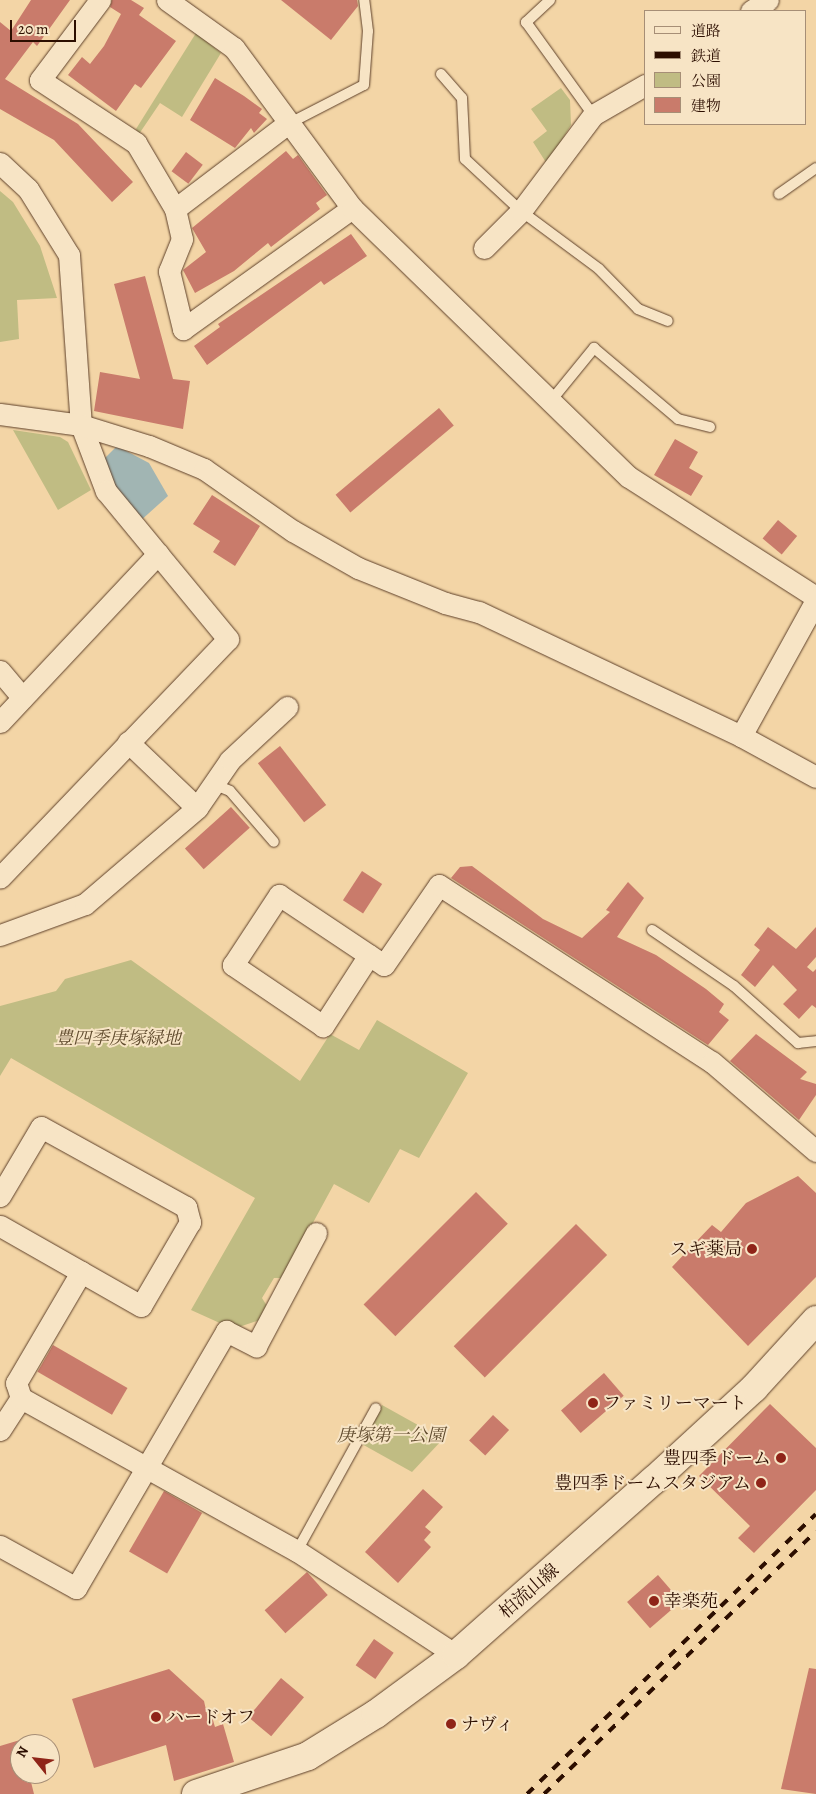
<!DOCTYPE html>
<meta charset="utf-8">
<style>
body{margin:0}
#map{position:relative;width:816px;height:1794px;overflow:hidden;background:#f3d5a6;font-family:Alegreya,"Noto Serif JP",serif}
div>[style]{position:absolute}
[style*='--x']{left:calc(var(--x)*1px);top:calc(var(--y)*1px);width:calc(var(--w)*1px);rotate:calc(var(--a)*1deg)}
.green>*{inset:0;background:#c0bc83}
.water>*{inset:0;background:#a1b5b3}
.building>*{inset:0;background:#c97b6b;transform-origin:0 0}
.roads{filter:drop-shadow(0 0 1px #5e402a) drop-shadow(0 0 1px #5e402a)}
.lane>*{height:10px;margin:-5px;padding:0 5px;transform-origin:5px;border-radius:5px;background:#f7e4c5}
.street>*{height:21px;margin:-10.5px;padding:0 10.5px;transform-origin:10.5px;border-radius:10.5px;background:#f7e4c5}
.secondary>*{height:28px;margin:-14px;padding:0 14px;transform-origin:14px;border-radius:14px;background:#f7e4c5}
.rail>*{height:4px;margin-top:-2px;transform-origin:0;background:repeating-linear-gradient(90deg,#2c0e00 0 9px,transparent 0 18px)}
.dots>*{width:14px;height:14px;translate:-50% -50%;box-sizing:border-box;border:2px solid #f7e4c5;border-radius:50%}
span{translate:-50% -50%;white-space:nowrap;text-align:center;line-height:1.15;-webkit-text-stroke:4px #f7e4c5;paint-order:stroke}
.park-label{font-size:18px;color:#604b2e;font-style:italic}
.poi-label{font-size:18px;color:#2c0e00}
.right{translate:-100% -50%;text-align:right}
.left{translate:0 -50%;text-align:left}
.street-label{font-size:18px;color:#2c0e00}
.legend{position:absolute;left:644px;top:10px;width:162px;height:115px;box-sizing:border-box;background:#f7e4c5;border:1px solid #a68e76;margin:0;padding:6px 9px;list-style:none;font-size:15px;color:#2c0e00}
.legend li{display:flex;align-items:center;gap:10px;height:25px}
.legend b{width:25px;border:1px solid #a68e76}
.north{position:absolute;left:10px;top:1734px;width:50px;height:50px;box-sizing:border-box;background:#f7e4c5;border:1px solid #a68e76;border-radius:50%;rotate:299deg;font-size:14px;font-weight:700;line-height:20px;text-align:center;color:#2c0e00}
.north::after{content:'';display:block;margin:auto;width:18px;height:22px;background:#8f2418;clip-path:polygon(50% 0,100% 100%,50% 72%,0 100%)}
.scale{position:absolute;left:10px;top:20px;width:66px;height:22px;box-sizing:border-box;border:2px solid #2c0e00;border-top:0;padding-left:6px;font-size:15px;line-height:18px;white-space:nowrap;color:#2c0e00;-webkit-text-stroke:4px #f7e4c5;paint-order:stroke}
</style>
<div id="map">
<div class="green">
<i style="clip-path:polygon(196px 33px,221px 53px,182px 117px,160px 103px,139px 134px,136px 129px)"></i>
<i style="clip-path:polygon(561px 88px,570px 100px,571px 125px,547px 164px,533px 142px,547px 131px,531px 109px)"></i>
<i style="clip-path:polygon(0 191px,13px 202px,40px 246px,57px 298px,17px 300px,19px 339px,0 342px)"></i>
<i style="clip-path:polygon(13px 430px,60px 437px,68px 442px,91px 490px,58px 510px)"></i>
<i style="clip-path:polygon(131px 960px,300px 1081px,330px 1034px,359px 1050px,377px 1020px,468px 1073px,419px 1158px,400px 1149px,369px 1203px,334px 1184px,283px 1278px,274px 1278px,262px 1298px,267px 1306px,260px 1320px,233px 1329px,191px 1310px,255px 1198px,11px 1058px,0 1076px,0 1006px,56px 991px,65px 979px)"></i>
<i style="clip-path:polygon(382px 1405px,443px 1439px,412px 1472px,360px 1443px)"></i>
</div>
<div class="water">
<i style="clip-path:polygon(117px 446px,149px 463px,168px 496px,139px 522px,105px 475px,101px 462px)"></i>
</div>
<div class="building">
<i style="clip-path:polygon(31px 0,70px 0,37px 46px,33px 42px,5px 79px,78px 124px,133px 182px,112px 202px,54px 140px,0 109px,0 22px,11px 31px)"></i>
<i style="clip-path:polygon(112px 0,131px 0,144px 8px,139px 15px,176px 41px,141px 88px,135px 84px,116px 111px,68px 75px,82px 57px,90px 64px,104px 46px,121px 14px,110px 7px)"></i>
<i style="clip-path:polygon(281px 0,357px 0,358px 6px,331px 40px)"></i>
<i style="clip-path:polygon(215px 78px,244px 96px,262px 109px,259px 113px,267px 119px,254px 133px,251px 128px,235px 148px,190px 120px)"></i>
<i style="clip-path:polygon(286px 151px,293px 159px,298px 155px,327px 195px,316px 203px,320px 209px,271px 247px,268px 243px,234px 271px,195px 293px,183px 270px,206px 252px,192px 228px)"></i>
<i style="left:186px;top:152px;width:21px;height:24px;rotate:37deg"></i>
<i style="clip-path:polygon(351px 234px,367px 256px,324px 285px,321px 281px,207px 365px,194px 346px,220px 327px,218px 324px)"></i>
<i style="clip-path:polygon(145px 276px,173px 379px,190px 381px,183px 429px,94px 411px,100px 372px,140px 379px,114px 284px)"></i>
<i style="left:439px;top:408px;width:23px;height:135px;rotate:50deg"></i>
<i style="clip-path:polygon(675px 439px,698px 452px,689px 468px,703px 476px,691px 496px,654px 475px)"></i>
<i style="clip-path:polygon(212px 495px,260px 526px,235px 566px,213px 552px,220px 541px,193px 524px)"></i>
<i style="left:778px;top:520px;width:25px;height:24px;rotate:40deg"></i>
<i style="left:280px;top:746px;width:75px;height:28px;rotate:52deg"></i>
<i style="left:231px;top:807px;width:28px;height:62px;rotate:48deg"></i>
<i style="clip-path:polygon(472px 866px,543px 919px,582px 938px,610px 912px,606px 910px,628px 882px,644px 898px,617px 937px,656px 955px,706px 989px,724px 1004px,719px 1012px,729px 1020px,708px 1045px,451px 878px,460px 867px)"></i>
<i style="left:362px;top:871px;width:24px;height:35px;rotate:33deg"></i>
<i style="clip-path:polygon(768px 927px,796px 949px,816px 927px,816px 957px,807px 967px,813px 972px,816px 969px,816px 1008px,812px 1005px,799px 1019px,783px 1004px,797px 990px,773px 965px,755px 987px,741px 975px,760px 950px,754px 945px)"></i>
<i style="clip-path:polygon(756px 1034px,807px 1072px,800px 1079px,816px 1084px,816px 1095px,799px 1120px,730px 1061px)"></i>
<i style="clip-path:polygon(798px 1176px,816px 1193px,816px 1277px,748px 1346px,672px 1267px,712px 1225px,721px 1232px,746px 1203px)"></i>
<i style="left:476px;top:1192px;width:45px;height:159px;rotate:45deg"></i>
<i style="left:576px;top:1224px;width:44px;height:173px;rotate:45deg"></i>
<i style="left:53px;top:1345px;width:86px;height:31px;rotate:30deg"></i>
<i style="left:604px;top:1373px;width:30px;height:57px;rotate:49deg"></i>
<i style="clip-path:polygon(770px 1404px,816px 1448px,816px 1490px,754px 1553px,738px 1538px,750px 1526px,699px 1476px)"></i>
<i style="left:493px;top:1415px;width:22px;height:35px;rotate:43deg"></i>
<i style="clip-path:polygon(423px 1489px,443px 1507px,425px 1527px,431px 1532px,424px 1540px,431px 1547px,398px 1583px,365px 1552px)"></i>
<i style="left:164px;top:1491px;width:44px;height:70px;rotate:30deg"></i>
<i style="left:307px;top:1572px;width:31px;height:57px;rotate:48deg"></i>
<i style="left:658px;top:1575px;width:35px;height:41px;rotate:49deg"></i>
<i style="left:374px;top:1639px;width:24px;height:32px;rotate:35deg"></i>
<i style="clip-path:polygon(809px 1668px,816px 1669px,816px 1794px,781px 1789px)"></i>
<i style="clip-path:polygon(169px 1669px,204px 1701px,208px 1719px,212px 1717px,215px 1727px,223px 1724px,234px 1762px,174px 1781px,166px 1745px,94px 1768px,72px 1699px)"></i>
<i style="left:281px;top:1678px;width:30px;height:51px;rotate:40deg"></i>
<i style="clip-path:polygon(20px 1740px,20px 1774px,29px 1774px,34px 1794px,0 1794px,0 1746px)"></i>
</div>
<div class="roads">
<div class="lane">
<i style="--x:550;--y:0;--w:33;--a:137"></i>
<i style="--x:526;--y:22;--w:115;--a:54.2"></i>
<i style="--x:441;--y:74;--w:32;--a:49"></i>
<i style="--x:462;--y:98;--w:61;--a:87.2"></i>
<i style="--x:465;--y:159;--w:76;--a:42.9"></i>
<i style="--x:521;--y:211;--w:97;--a:36.6"></i>
<i style="--x:599;--y:269;--w:56;--a:45.7"></i>
<i style="--x:638;--y:309;--w:32;--a:22"></i>
<i style="--x:288;--y:124;--w:85;--a:-27.2"></i>
<i style="--x:364;--y:85;--w:54;--a:-85.8"></i>
<i style="--x:368;--y:31;--w:31;--a:-97"></i>
<i style="--x:779;--y:194;--w:45;--a:-35.1"></i>
<i style="--x:550;--y:402;--w:70;--a:-50.8"></i>
<i style="--x:594;--y:348;--w:110;--a:40.2"></i>
<i style="--x:678;--y:419;--w:33;--a:14"></i>
<i style="--x:213;--y:784;--w:18;--a:22"></i>
<i style="--x:230;--y:791;--w:67;--a:49.2"></i>
<i style="--x:652;--y:930;--w:99;--a:34.3"></i>
<i style="--x:734;--y:986;--w:86;--a:41.7"></i>
<i style="--x:798;--y:1043;--w:18;--a:-6"></i>
<i style="--x:297;--y:1551;--w:163;--a:-61.1"></i>
</div>
<div class="street">
<i style="--x:100;--y:0;--w:100;--a:126.9"></i>
<i style="--x:40;--y:80;--w:115;--a:33.3"></i>
<i style="--x:136;--y:143;--w:77;--a:59.4"></i>
<i style="--x:175;--y:209;--w:31;--a:77"></i>
<i style="--x:182;--y:239;--w:35;--a:112"></i>
<i style="--x:169;--y:271;--w:60;--a:76.4"></i>
<i style="--x:183;--y:329;--w:208;--a:-35.6"></i>
<i style="--x:167;--y:0;--w:82;--a:35.6"></i>
<i style="--x:234;--y:48;--w:199;--a:53.6"></i>
<i style="--x:352;--y:208;--w:386;--a:44.2"></i>
<i style="--x:629;--y:477;--w:222;--a:32.7"></i>
<i style="--x:751;--y:11;--w:20;--a:-33"></i>
<i style="--x:0;--y:163;--w:38;--a:43"></i>
<i style="--x:28;--y:189;--w:78;--a:58.2"></i>
<i style="--x:69;--y:255;--w:170;--a:86"></i>
<i style="--x:81;--y:425;--w:71;--a:69.3"></i>
<i style="--x:106;--y:491;--w:192;--a:50.5"></i>
<i style="--x:228;--y:639;--w:330;--a:133.7"></i>
<i style="--x:175;--y:209;--w:141;--a:-37.2"></i>
<i style="--x:484;--y:248;--w:52;--a:-45"></i>
<i style="--x:521;--y:211;--w:120;--a:-53.1"></i>
<i style="--x:593;--y:115;--w:60;--a:-30"></i>
<i style="--x:0;--y:414;--w:82;--a:7.7"></i>
<i style="--x:81;--y:425;--w:71;--a:17.2"></i>
<i style="--x:149;--y:446;--w:60;--a:22.7"></i>
<i style="--x:204;--y:469;--w:108;--a:34.9"></i>
<i style="--x:293;--y:531;--w:75;--a:29.6"></i>
<i style="--x:358;--y:568;--w:94;--a:21.9"></i>
<i style="--x:445;--y:603;--w:35;--a:15"></i>
<i style="--x:479;--y:612;--w:290;--a:25.3"></i>
<i style="--x:741;--y:736;--w:85;--a:28.7"></i>
<i style="--x:0;--y:671;--w:35;--a:50"></i>
<i style="--x:0;--y:722;--w:231;--a:-46.8"></i>
<i style="--x:741;--y:736;--w:155;--a:-61.1"></i>
<i style="--x:128;--y:742;--w:95;--a:43.7"></i>
<i style="--x:0;--y:935;--w:90;--a:-20"></i>
<i style="--x:85;--y:904;--w:148;--a:-40.6"></i>
<i style="--x:197;--y:808;--w:58;--a:-55.5"></i>
<i style="--x:230;--y:760;--w:78;--a:-42.9"></i>
<i style="--x:369;--y:955;--w:85;--a:122.9"></i>
<i style="--x:323;--y:1026;--w:109;--a:-145.9"></i>
<i style="--x:233;--y:965;--w:84;--a:-56.7"></i>
<i style="--x:279;--y:895;--w:126;--a:33.7"></i>
<i style="--x:384;--y:965;--w:97;--a:-55.5"></i>
<i style="--x:439;--y:885;--w:325;--a:33"></i>
<i style="--x:712;--y:1062;--w:137;--a:40.6"></i>
<i style="--x:0;--y:1196;--w:80;--a:-59.3"></i>
<i style="--x:41;--y:1127;--w:166;--a:28.9"></i>
<i style="--x:186;--y:1207;--w:16;--a:75"></i>
<i style="--x:190;--y:1222;--w:97;--a:120.3"></i>
<i style="--x:141;--y:1306;--w:162;--a:-150.4"></i>
<i style="--x:21;--y:1398;--w:16;--a:-108"></i>
<i style="--x:16;--y:1383;--w:129;--a:-59.6"></i>
<i style="--x:0;--y:1430;--w:38;--a:-57"></i>
<i style="--x:21;--y:1398;--w:316;--a:29"></i>
<i style="--x:297;--y:1551;--w:190;--a:33.2"></i>
<i style="--x:0;--y:1546;--w:87;--a:28.9"></i>
<i style="--x:76;--y:1588;--w:298;--a:-59.7"></i>
<i style="--x:226;--y:1331;--w:34;--a:27"></i>
<i style="--x:256;--y:1346;--w:128;--a:-62"></i>
</div>
<div class="secondary">
<i style="--x:196;--y:1794;--w:118;--a:-18.7"></i>
<i style="--x:308;--y:1756;--w:80;--a:-31.7"></i>
<i style="--x:376;--y:1714;--w:99;--a:-36.4"></i>
<i style="--x:456;--y:1655;--w:264;--a:-41.5"></i>
<i style="--x:654;--y:1480;--w:136;--a:-42.6"></i>
<i style="--x:754;--y:1388;--w:92;--a:-47.6"></i>
</div>
</div>
<div class="rail">
<i style="--x:527;--y:1794;--w:402;--a:-44.1"></i>
<i style="--x:544;--y:1794;--w:378;--a:-44"></i>
</div>
<div class="dots">
<i style="left:752px;top:1249px;background:#8f2418"></i>
<i style="left:593px;top:1403px;background:#8f2418"></i>
<i style="left:781px;top:1458px;background:#8f2418"></i>
<i style="left:761px;top:1483px;background:#8f2418"></i>
<i style="left:654px;top:1601px;background:#8f2418"></i>
<i style="left:156px;top:1717px;background:#8f2418"></i>
<i style="left:451px;top:1724px;background:#8f2418"></i>
</div>
<div class="park-label">
<span style="left:118px;top:1038px">豊四季庚塚緑地</span>
<span style="left:391px;top:1435px">庚塚第一公園</span>
</div>
<div class="poi-label">
<span class="right" style="left:742px;top:1249px">スギ薬局</span>
<span class="left" style="left:603px;top:1403px">ファミリーマート</span>
<span class="right" style="left:771px;top:1458px">豊四季ドーム</span>
<span class="right" style="left:751px;top:1483px">豊四季ドームスタジアム</span>
<span class="left" style="left:664px;top:1601px">幸楽苑</span>
<span class="left" style="left:166px;top:1717px">ハードオフ</span>
<span class="left" style="left:461px;top:1724px">ナヴィ</span>
</div>
<div class="street-label">
<span style="left:529px;top:1591px;rotate:-41deg">柏流山線</span>
</div>
<ul class="legend">
<li><b style="height:6px;background:#f7e4c5"></b>道路</li>
<li><b style="height:6px;background:#2c0e00"></b>鉄道</li>
<li><b style="height:14px;background:#c0bc83"></b>公園</li>
<li><b style="height:14px;background:#c97b6b"></b>建物</li>
</ul>
<div class="north">N</div>
<div class="scale">20 m</div>
</div>
